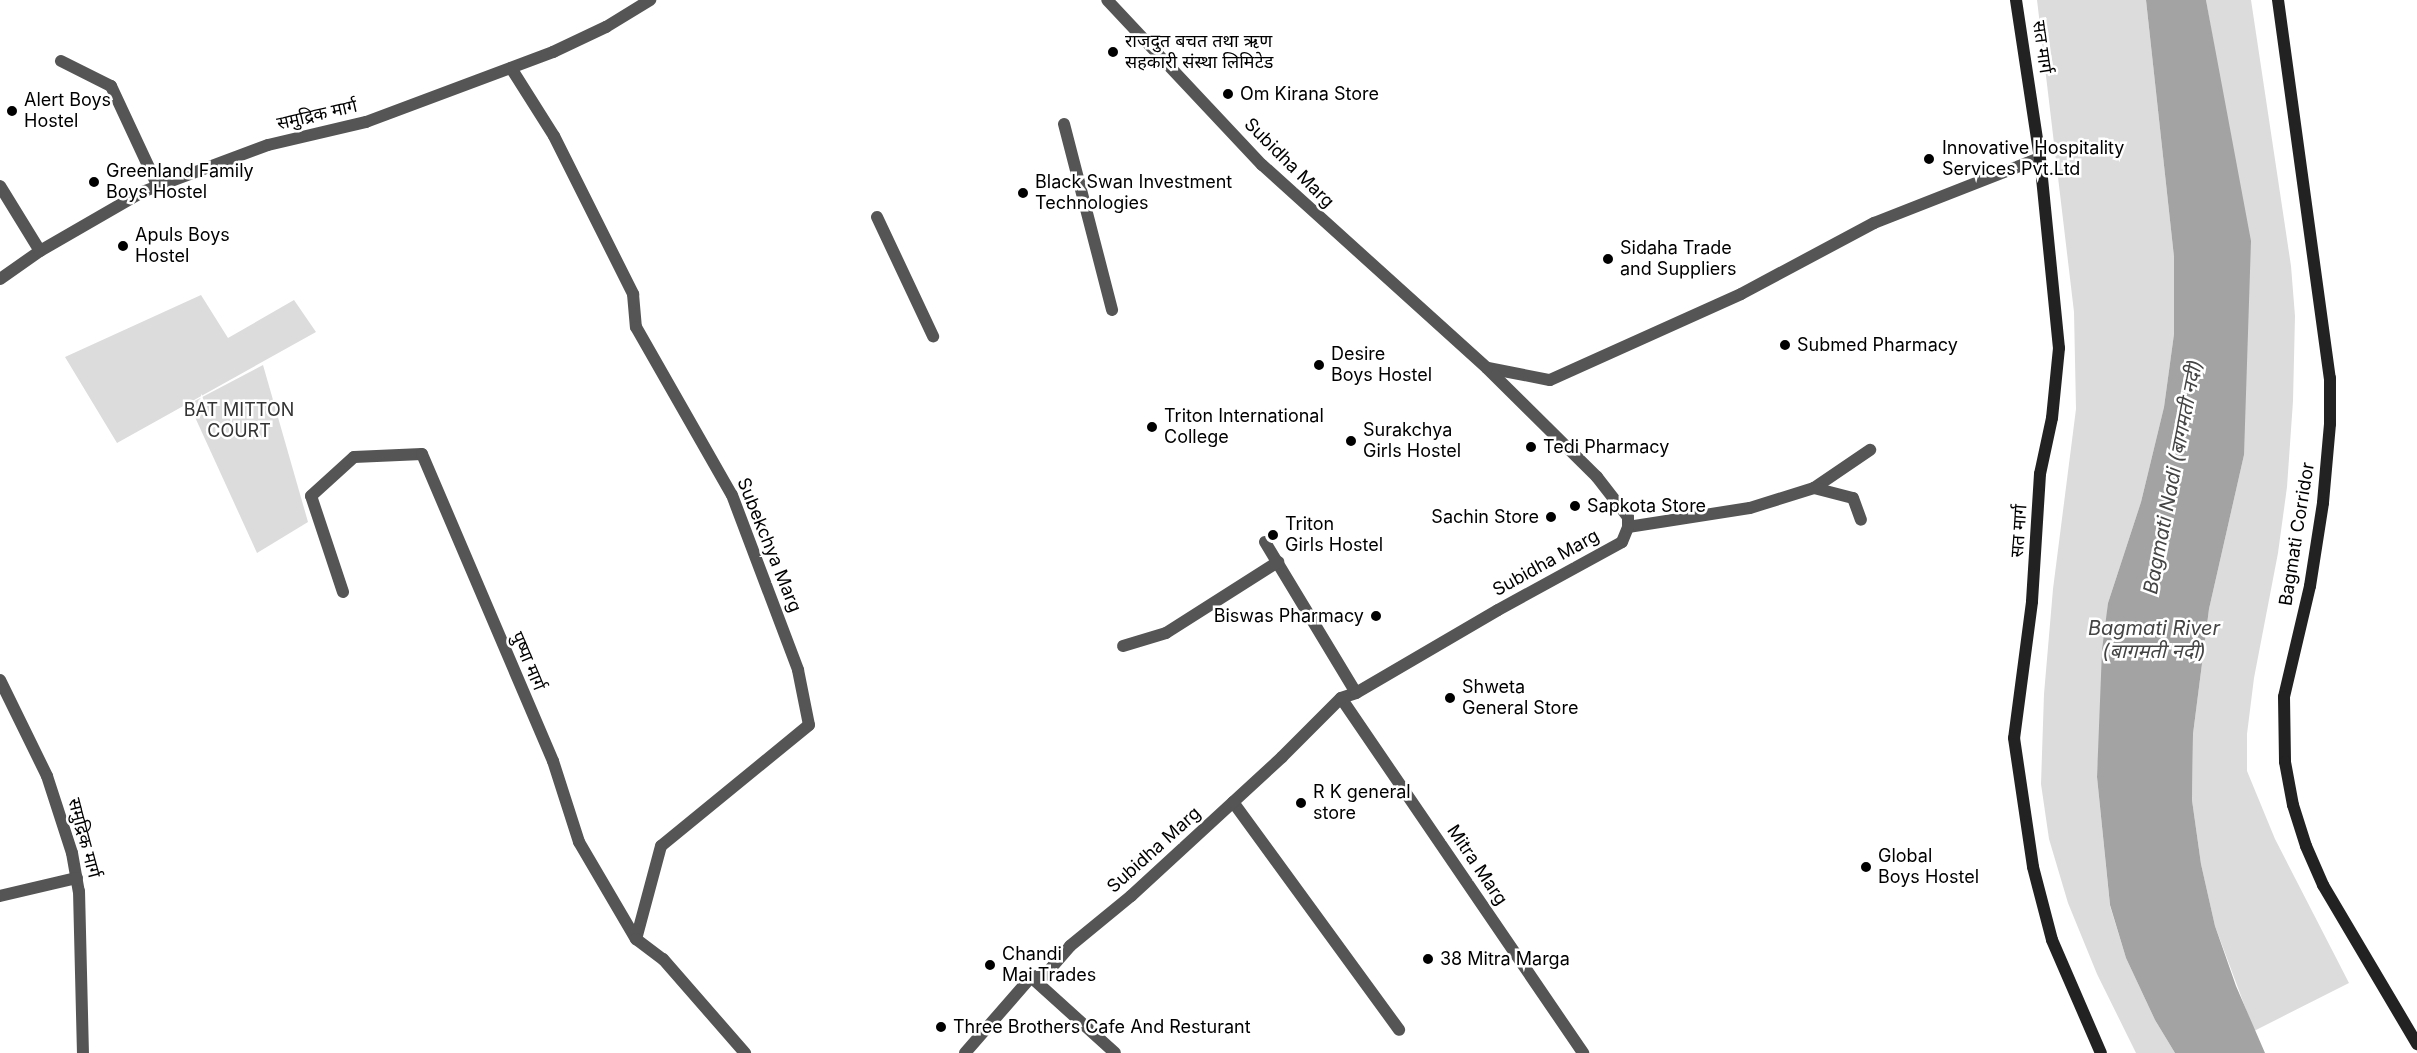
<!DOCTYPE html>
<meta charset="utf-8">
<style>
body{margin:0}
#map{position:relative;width:2417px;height:1053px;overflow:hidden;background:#fff;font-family:Inter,"Noto Sans Devanagari",sans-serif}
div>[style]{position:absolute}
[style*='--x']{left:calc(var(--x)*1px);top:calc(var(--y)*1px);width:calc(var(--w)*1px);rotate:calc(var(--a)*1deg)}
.green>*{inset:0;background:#dcdcdc}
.water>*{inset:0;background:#a3a3a3}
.service>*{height:12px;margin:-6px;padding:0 6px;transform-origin:6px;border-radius:6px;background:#555}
.minor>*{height:12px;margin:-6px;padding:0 6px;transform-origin:6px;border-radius:6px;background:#555}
.secondary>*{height:12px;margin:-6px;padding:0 6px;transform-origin:6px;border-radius:6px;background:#222}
.dots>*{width:16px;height:16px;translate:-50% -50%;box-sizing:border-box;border:3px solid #fff;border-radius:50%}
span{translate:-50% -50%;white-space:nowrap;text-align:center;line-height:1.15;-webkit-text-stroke:5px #fff;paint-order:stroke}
.poi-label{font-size:18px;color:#000}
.left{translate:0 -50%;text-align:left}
.right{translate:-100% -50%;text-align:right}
.street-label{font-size:18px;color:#000}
.park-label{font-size:18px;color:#333}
.water-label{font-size:20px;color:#444;font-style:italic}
</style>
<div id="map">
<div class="green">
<i style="clip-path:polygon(2037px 0,2146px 0,2174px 257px,2174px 334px,2164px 407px,2141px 502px,2108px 603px,2097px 777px,2110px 906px,2126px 958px,2155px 1020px,2175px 1053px,2136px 1053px,2097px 974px,2068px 903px,2049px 839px,2041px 784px,2044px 694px,2053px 589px,2076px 409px,2074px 312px)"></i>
<i style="clip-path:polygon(2206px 0,2251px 0,2291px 266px,2295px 316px,2293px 401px,2287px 487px,2278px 553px,2254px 678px,2247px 734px,2247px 771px,2275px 839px,2349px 983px,2254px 1031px,2215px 926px,2201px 864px,2192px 800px,2193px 734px,2209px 609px,2244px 455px,2214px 46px)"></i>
<i style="clip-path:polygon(201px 295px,228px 338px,294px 300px,316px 332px,117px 443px,65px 357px)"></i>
<i style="clip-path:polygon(263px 365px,308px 522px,257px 553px,189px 404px)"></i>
</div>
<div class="water">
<i style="clip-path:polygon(2146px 0,2206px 0,2251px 241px,2244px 455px,2209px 609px,2193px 734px,2192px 800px,2201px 864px,2215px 926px,2236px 986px,2265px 1053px,2175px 1053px,2155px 1020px,2126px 958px,2110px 905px,2097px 777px,2102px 650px,2108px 603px,2141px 502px,2164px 407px,2174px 334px,2174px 257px)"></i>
</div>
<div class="service">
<i style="--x:1265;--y:542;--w:176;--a:58.9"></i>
<i style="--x:1123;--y:646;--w:45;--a:-16.8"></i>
<i style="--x:1166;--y:633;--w:133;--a:-32.4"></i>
</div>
<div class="minor">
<i style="--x:61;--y:61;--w:56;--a:26.6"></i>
<i style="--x:111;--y:86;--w:111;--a:65"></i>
<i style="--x:511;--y:68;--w:80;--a:57.7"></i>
<i style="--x:554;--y:136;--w:177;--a:63.4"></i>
<i style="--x:633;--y:294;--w:33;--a:85"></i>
<i style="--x:636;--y:327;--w:193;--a:60.3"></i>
<i style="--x:732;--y:495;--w:187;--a:69.3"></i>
<i style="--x:798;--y:670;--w:56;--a:78.7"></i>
<i style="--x:809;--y:725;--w:191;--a:140.7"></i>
<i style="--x:661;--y:846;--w:96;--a:105"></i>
<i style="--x:1064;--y:124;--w:192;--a:75.5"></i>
<i style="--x:0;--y:186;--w:76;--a:58.4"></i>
<i style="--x:877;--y:217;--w:132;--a:64.8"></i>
<i style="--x:0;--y:279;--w:49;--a:-35"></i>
<i style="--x:40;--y:251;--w:118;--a:-30"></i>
<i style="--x:142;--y:192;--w:134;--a:-20.5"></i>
<i style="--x:268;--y:145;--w:101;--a:-13.2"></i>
<i style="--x:366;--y:122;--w:200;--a:-20.5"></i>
<i style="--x:553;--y:52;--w:59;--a:-25.3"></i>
<i style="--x:606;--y:27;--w:52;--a:-31.5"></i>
<i style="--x:1488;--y:368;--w:63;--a:11"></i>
<i style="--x:1550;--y:380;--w:209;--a:-24.2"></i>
<i style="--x:1741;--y:294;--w:151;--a:-28.1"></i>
<i style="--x:1874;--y:223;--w:178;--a:-21.4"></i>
<i style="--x:1814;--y:488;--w:68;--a:-34.2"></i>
<i style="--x:1628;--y:527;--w:123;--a:-8.9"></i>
<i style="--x:1750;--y:508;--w:67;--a:-17.4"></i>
<i style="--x:1814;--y:488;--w:40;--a:14.4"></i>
<i style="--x:1853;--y:498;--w:23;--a:70"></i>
<i style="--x:343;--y:592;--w:101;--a:-108.4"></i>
<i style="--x:311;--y:496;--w:58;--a:-42.2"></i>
<i style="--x:354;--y:457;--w:68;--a:-2.5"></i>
<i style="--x:422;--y:454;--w:334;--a:66.9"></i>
<i style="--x:553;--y:761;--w:85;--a:72.2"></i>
<i style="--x:579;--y:842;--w:113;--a:59.6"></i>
<i style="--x:636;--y:939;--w:34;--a:37"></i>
<i style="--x:663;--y:959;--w:125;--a:48.9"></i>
<i style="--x:0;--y:680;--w:107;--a:63.9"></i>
<i style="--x:47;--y:776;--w:81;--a:72"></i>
<i style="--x:72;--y:853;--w:39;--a:80"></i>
<i style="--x:79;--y:891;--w:162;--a:88.6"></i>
<i style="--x:1341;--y:698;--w:430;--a:55.7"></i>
<i style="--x:1233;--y:802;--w:282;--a:53.9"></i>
<i style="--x:0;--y:896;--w:79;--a:-13.2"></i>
<i style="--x:1031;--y:977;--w:113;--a:42.1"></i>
<i style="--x:965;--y:1053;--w:101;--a:-49"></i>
<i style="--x:1031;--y:977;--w:14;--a:-8"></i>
<i style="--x:1045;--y:975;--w:38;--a:-49"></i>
<i style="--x:1070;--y:946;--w:79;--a:-39.3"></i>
<i style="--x:1131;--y:896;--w:205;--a:-42.6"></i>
<i style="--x:1282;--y:757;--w:83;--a:-45"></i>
<i style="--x:1341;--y:698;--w:16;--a:-18"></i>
<i style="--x:1356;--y:693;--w:164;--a:-30.3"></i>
<i style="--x:1498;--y:610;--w:141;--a:-28.7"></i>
<i style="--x:1622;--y:542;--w:16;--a:-68"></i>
<i style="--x:1628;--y:527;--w:10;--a:-90"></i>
<i style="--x:1628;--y:517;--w:51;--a:-127.8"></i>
<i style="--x:1597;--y:477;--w:155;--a:-135.3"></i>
<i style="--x:1487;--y:368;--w:303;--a:-137.9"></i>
<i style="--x:1262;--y:165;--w:226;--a:-133.2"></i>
</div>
<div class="secondary">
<i style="--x:2016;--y:0;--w:160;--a:81.4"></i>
<i style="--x:2040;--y:158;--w:191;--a:84.3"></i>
<i style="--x:2059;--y:348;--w:70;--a:95.7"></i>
<i style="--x:2052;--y:418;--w:57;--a:102.1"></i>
<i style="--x:2040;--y:474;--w:128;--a:93.6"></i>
<i style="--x:2032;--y:602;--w:137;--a:97.5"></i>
<i style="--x:2014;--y:738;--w:130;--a:81.6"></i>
<i style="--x:2033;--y:867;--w:75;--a:75.4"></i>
<i style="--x:2052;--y:940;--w:123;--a:66.6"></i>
<i style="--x:2278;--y:0;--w:382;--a:82.2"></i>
<i style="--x:2330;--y:378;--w:46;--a:90"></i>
<i style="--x:2330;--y:424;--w:79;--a:95.1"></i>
<i style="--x:2323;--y:503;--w:84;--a:98.9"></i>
<i style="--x:2310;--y:586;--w:114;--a:103.2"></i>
<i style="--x:2284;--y:697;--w:65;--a:89.1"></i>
<i style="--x:2285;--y:762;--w:44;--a:79.5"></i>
<i style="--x:2293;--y:805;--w:43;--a:72.4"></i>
<i style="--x:2306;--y:846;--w:43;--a:66.4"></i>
<i style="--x:2323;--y:885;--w:185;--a:59.4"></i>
</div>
<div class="dots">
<i style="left:1113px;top:52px;background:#000"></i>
<i style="left:1228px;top:94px;background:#000"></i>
<i style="left:12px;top:111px;background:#000"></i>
<i style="left:1929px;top:159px;background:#000"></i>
<i style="left:94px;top:182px;background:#000"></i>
<i style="left:1023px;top:193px;background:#000"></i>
<i style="left:123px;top:246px;background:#000"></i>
<i style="left:1608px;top:259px;background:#000"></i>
<i style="left:1785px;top:345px;background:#000"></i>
<i style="left:1319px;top:365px;background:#000"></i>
<i style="left:1152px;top:427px;background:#000"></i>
<i style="left:1351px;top:441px;background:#000"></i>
<i style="left:1531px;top:447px;background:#000"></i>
<i style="left:1575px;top:506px;background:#000"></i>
<i style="left:1551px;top:517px;background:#000"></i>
<i style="left:1273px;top:535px;background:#000"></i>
<i style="left:1376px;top:616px;background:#000"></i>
<i style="left:1450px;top:698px;background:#000"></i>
<i style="left:1301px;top:803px;background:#000"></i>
<i style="left:1866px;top:867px;background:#000"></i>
<i style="left:1428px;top:959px;background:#000"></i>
<i style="left:990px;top:965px;background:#000"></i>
<i style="left:941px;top:1027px;background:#000"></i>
</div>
<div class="poi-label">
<span class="left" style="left:1125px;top:52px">राजदुत बचत तथा ऋण<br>सहकारी संस्था लिमिटेड</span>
<span class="left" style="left:1240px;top:94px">Om Kirana Store</span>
<span class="left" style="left:24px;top:111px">Alert Boys<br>Hostel</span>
<span class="left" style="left:1942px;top:159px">Innovative Hospitality<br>Services Pvt.Ltd</span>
<span class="left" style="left:106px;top:182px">Greenland Family<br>Boys Hostel</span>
<span class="left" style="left:1035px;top:193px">Black Swan Investment<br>Technologies</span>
<span class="left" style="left:135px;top:246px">Apuls Boys<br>Hostel</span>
<span class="left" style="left:1620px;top:259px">Sidaha Trade<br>and Suppliers</span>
<span class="left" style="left:1797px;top:345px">Submed Pharmacy</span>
<span class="left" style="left:1331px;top:365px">Desire<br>Boys Hostel</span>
<span class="left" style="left:1164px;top:427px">Triton International<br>College</span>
<span class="left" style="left:1363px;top:441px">Surakchya<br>Girls Hostel</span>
<span class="left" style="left:1543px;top:447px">Tedi Pharmacy</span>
<span class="left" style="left:1587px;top:506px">Sapkota Store</span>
<span class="right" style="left:1539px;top:517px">Sachin Store</span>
<span class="left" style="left:1285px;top:535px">Triton<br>Girls Hostel</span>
<span class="right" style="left:1364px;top:616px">Biswas Pharmacy</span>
<span class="left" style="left:1462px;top:698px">Shweta<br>General Store</span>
<span class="left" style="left:1313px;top:803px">R K general<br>store</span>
<span class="left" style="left:1878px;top:867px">Global<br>Boys Hostel</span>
<span class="left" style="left:1002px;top:965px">Chandi<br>Mai Trades</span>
<span class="left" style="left:1440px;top:959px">38 Mitra Marga</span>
<span class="left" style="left:953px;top:1027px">Three Brothers Cafe And Resturant</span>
</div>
<div class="street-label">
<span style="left:2042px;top:47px;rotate:82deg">सत मार्ग</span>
<span style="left:317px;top:115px;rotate:-13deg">समुद्रिक मार्ग</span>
<span style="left:1289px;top:163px;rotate:45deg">Subidha Marg</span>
<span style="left:2019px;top:531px;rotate:-86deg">सत मार्ग</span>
<span style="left:2297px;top:534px;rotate:-81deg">Bagmati Corridor</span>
<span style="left:769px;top:545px;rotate:68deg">Subekchya Marg</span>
<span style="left:1546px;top:563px;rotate:-29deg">Subidha Marg</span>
<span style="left:528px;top:661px;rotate:67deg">पुष्पा मार्ग</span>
<span style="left:84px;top:838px;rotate:75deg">समुद्रिक मार्ग</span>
<span style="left:1154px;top:850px;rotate:-42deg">Subidha Marg</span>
<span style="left:1477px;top:865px;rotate:56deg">Mitra Marg</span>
</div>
<div class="park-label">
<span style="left:239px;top:421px">BAT MITTON<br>COURT</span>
</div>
<div class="water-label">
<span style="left:2173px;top:477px;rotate:-79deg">Bagmati Nadi (बागमती नदी)</span>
<span style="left:2154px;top:640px">Bagmati River<br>(बागमती नदी)</span>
</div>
</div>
